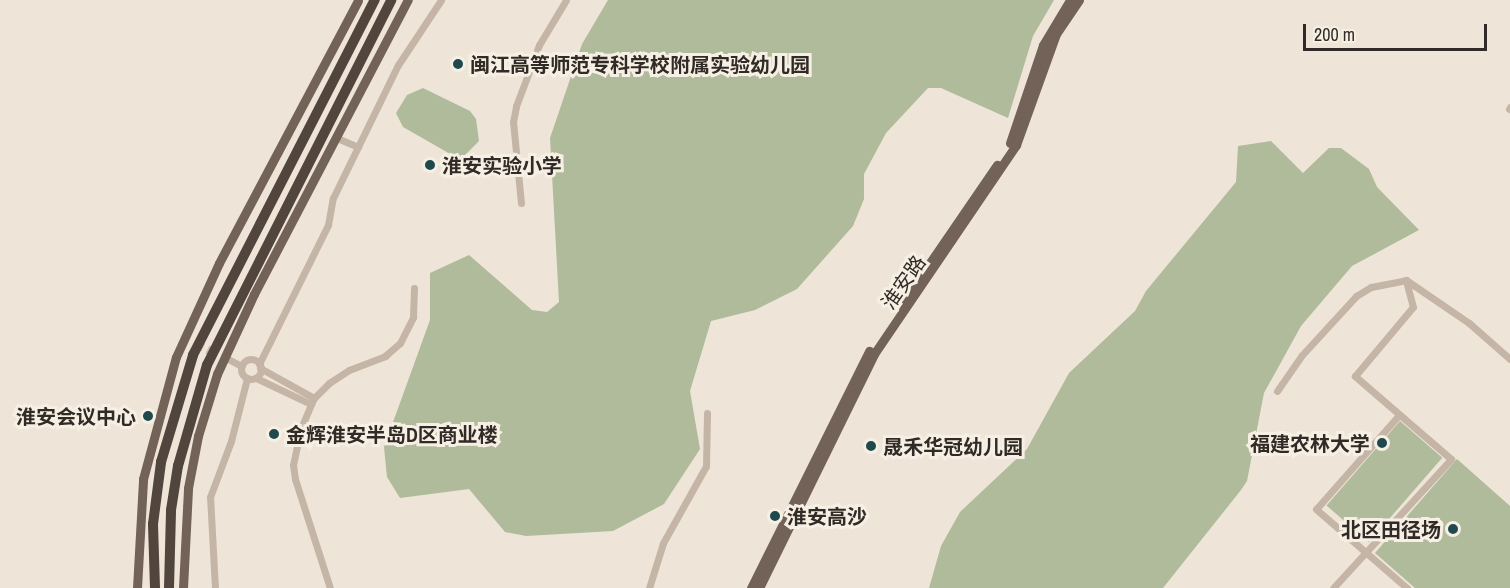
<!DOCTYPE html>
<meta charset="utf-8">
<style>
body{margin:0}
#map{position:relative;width:1510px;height:588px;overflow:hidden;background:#eee5d8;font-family:"Archivo Narrow","Noto Sans SC",sans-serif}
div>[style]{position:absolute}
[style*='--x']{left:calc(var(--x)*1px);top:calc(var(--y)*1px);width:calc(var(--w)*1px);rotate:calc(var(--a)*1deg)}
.green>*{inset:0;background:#afbb9a;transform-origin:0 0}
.major-tunnel>*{height:9px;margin-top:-4.5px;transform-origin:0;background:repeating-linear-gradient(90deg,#c8c0b4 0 9px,transparent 0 13.5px)}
.minor>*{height:7px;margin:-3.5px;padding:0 3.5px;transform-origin:3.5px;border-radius:3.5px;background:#c5b5a6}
.minor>.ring{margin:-3.5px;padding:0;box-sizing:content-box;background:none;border:7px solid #c5b5a6;border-radius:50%}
.major>*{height:9px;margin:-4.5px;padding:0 4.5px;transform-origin:4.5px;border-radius:4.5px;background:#726258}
.highway>*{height:10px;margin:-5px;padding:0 5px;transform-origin:5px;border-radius:5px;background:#52453e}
.dots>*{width:16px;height:16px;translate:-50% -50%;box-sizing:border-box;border:3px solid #f6efe4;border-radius:50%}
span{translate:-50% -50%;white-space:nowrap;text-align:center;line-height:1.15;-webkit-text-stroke:6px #f6efe4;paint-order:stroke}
.poi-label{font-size:20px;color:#312a26;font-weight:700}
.left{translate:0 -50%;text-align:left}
.right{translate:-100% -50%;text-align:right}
.street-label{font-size:20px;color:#312a26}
.scale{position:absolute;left:1303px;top:24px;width:184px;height:27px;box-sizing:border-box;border:3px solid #312a26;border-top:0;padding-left:8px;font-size:18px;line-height:21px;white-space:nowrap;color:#312a26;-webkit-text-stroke:4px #f6efe4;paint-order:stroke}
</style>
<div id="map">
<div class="green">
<i style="clip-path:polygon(608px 0,1054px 0,1033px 36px,1008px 118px,941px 88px,928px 88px,886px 133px,871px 161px,864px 174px,864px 199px,853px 226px,797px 289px,755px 310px,711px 321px,690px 391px,700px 449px,664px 504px,613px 531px,526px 536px,505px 532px,469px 489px,400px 498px,387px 477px,384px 447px,430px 320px,430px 273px,469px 255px,532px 310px,547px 312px,559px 302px,550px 138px,582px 44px)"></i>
<i style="clip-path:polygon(423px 88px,470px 111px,476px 119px,479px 141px,465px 155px,477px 162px,473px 167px,403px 127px,396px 113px,407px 95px)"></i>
<i style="clip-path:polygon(1271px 141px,1303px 173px,1329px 148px,1341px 148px,1369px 169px,1377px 187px,1419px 230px,1352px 266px,1301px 326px,1264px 393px,1247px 481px,1241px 490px,1163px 588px,929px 588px,941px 546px,960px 512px,1027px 449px,1069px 373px,1135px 311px,1146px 291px,1236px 182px,1238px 146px)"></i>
<i style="left:1400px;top:421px;width:56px;height:112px;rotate:41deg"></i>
<i style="clip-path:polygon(1457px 459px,1510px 506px,1510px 588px,1415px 588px,1375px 553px)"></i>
</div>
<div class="major-tunnel">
<i style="--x:195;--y:343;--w:25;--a:26"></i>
</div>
<div class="minor">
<i style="--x:1509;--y:109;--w:2;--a:-63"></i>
<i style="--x:337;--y:138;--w:23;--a:23"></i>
<i style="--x:521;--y:203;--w:81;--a:-95.6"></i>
<i style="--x:513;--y:122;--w:16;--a:-79"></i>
<i style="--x:516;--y:106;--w:65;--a:-69.3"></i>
<i style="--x:539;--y:45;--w:52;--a:-59"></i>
<i style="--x:224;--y:357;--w:20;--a:27"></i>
<i class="ring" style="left:241px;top:359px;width:13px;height:13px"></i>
<i style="--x:259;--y:364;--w:155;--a:-63.6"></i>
<i style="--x:328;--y:225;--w:27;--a:-80"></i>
<i style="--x:333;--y:198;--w:148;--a:-64"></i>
<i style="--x:398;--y:65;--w:78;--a:-56.5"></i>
<i style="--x:260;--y:368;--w:62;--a:29.1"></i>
<i style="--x:256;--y:378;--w:61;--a:25.3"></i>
<i style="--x:1277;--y:391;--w:44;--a:-55.2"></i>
<i style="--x:1302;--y:355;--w:80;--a:-47.5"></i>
<i style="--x:1356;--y:296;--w:17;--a:-31"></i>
<i style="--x:1371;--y:287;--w:36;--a:-11"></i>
<i style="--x:1399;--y:415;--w:125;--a:131.4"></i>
<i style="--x:1316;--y:509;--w:121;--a:41"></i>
<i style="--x:215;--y:588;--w:91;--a:-93.1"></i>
<i style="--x:210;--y:497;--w:60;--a:-69.4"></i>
<i style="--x:231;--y:441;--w:65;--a:-75.7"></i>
<i style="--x:330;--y:588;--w:114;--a:-107.8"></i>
<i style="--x:295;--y:479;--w:14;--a:-98"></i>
<i style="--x:293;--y:465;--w:38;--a:-78"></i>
<i style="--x:301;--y:428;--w:33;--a:-67"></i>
<i style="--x:314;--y:398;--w:21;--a:-45"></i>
<i style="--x:329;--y:383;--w:24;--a:-33"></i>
<i style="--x:349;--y:370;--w:39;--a:-21"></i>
<i style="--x:385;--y:356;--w:20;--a:-41"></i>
<i style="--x:400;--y:343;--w:29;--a:-63"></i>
<i style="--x:413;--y:317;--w:29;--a:-88"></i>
<i style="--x:649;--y:588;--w:47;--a:-72.7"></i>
<i style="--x:663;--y:543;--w:88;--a:-60.8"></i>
<i style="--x:706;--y:466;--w:53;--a:-88.9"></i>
<i style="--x:1333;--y:588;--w:175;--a:-47.5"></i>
<i style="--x:1451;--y:459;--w:127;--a:-139.2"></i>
<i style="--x:1355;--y:376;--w:90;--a:-50"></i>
<i style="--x:1413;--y:307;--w:28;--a:-105"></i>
<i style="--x:1406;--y:280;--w:76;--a:34.3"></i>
<i style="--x:1469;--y:323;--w:55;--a:41.3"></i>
</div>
<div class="major">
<i style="--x:1010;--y:143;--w:103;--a:-71.4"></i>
<i style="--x:1043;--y:45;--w:52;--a:-59"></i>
<i style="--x:901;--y:305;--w:170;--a:-55.6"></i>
<i style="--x:137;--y:588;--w:109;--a:-86.8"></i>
<i style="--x:143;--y:479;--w:126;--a:-74.9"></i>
<i style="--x:176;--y:357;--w:103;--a:-65.4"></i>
<i style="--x:219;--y:263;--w:297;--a:-62.1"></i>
<i style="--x:183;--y:588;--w:100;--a:-87.1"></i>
<i style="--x:188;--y:488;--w:53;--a:-79.1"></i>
<i style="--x:198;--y:436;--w:65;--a:-73"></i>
<i style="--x:217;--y:374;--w:88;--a:-65.2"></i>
<i style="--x:254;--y:294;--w:332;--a:-62.4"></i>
<i style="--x:751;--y:588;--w:265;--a:-63.5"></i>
<i style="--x:759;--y:588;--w:261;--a:-63.8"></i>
<i style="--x:874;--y:354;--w:253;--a:-55.8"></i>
<i style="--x:1016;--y:145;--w:118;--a:-70.2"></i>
<i style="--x:1056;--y:34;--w:41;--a:-55.9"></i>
</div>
<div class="highway">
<i style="--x:155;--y:588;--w:64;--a:-91.8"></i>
<i style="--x:153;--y:524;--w:63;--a:-82.6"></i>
<i style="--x:161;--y:462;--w:112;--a:-73.3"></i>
<i style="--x:193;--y:355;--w:399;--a:-62.9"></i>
<i style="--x:169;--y:588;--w:78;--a:-88.5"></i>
<i style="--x:171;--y:510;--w:45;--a:-81"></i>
<i style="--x:178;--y:466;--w:105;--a:-74"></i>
<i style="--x:207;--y:365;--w:409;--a:-63.2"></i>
</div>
<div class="dots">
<i style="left:458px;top:64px;background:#20494e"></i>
<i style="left:430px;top:165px;background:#20494e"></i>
<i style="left:148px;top:416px;background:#20494e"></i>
<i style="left:274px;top:434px;background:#20494e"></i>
<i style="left:1382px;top:443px;background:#20494e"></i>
<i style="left:871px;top:446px;background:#20494e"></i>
<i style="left:775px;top:516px;background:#20494e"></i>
<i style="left:1453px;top:529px;background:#20494e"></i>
</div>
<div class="poi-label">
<span class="left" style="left:470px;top:64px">闽江高等师范专科学校附属实验幼儿园</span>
<span class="left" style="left:442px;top:165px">淮安实验小学</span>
<span class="right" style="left:136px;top:416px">淮安会议中心</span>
<span class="left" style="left:286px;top:434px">金辉淮安半岛D区商业楼</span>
<span class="right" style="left:1370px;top:443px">福建农林大学</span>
<span class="left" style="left:883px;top:446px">晟禾华冠幼儿园</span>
<span class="left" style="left:787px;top:516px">淮安高沙</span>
<span class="right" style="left:1441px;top:529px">北区田径场</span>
</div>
<div class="street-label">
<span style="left:903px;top:282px;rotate:-55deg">淮安路</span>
</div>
<div class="scale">200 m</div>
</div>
